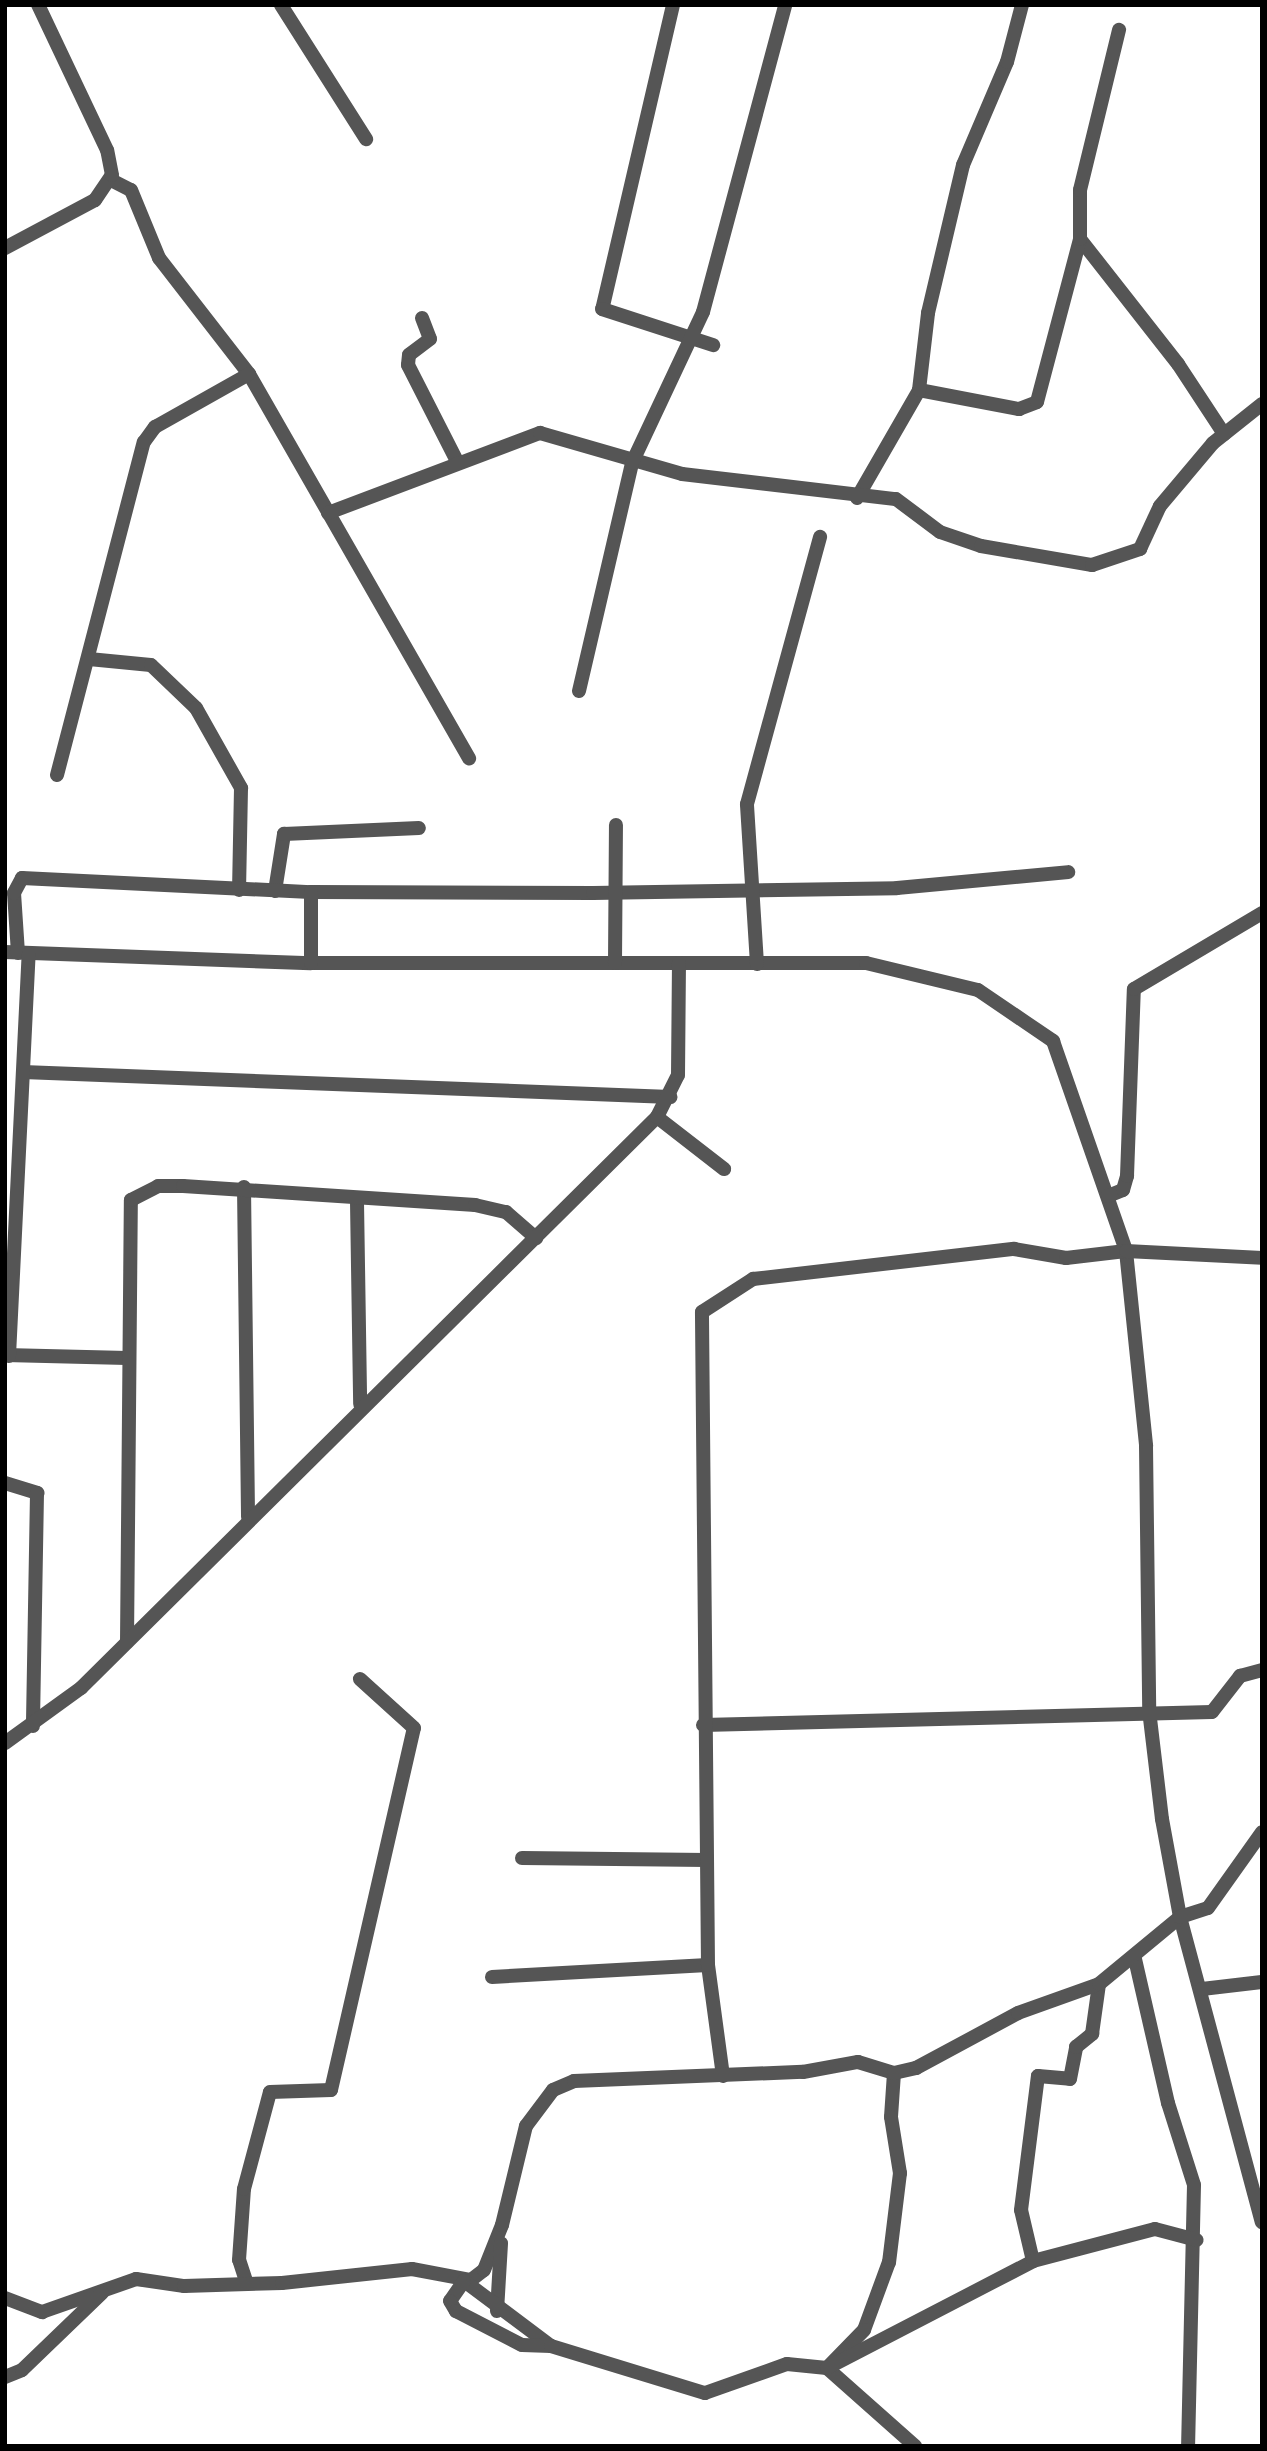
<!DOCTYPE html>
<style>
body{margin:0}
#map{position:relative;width:1267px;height:2451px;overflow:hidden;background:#fff;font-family:Mulish,sans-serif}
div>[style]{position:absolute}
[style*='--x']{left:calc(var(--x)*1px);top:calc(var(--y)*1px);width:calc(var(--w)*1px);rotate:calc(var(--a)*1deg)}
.minor>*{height:14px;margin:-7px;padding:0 7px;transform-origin:7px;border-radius:7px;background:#555}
span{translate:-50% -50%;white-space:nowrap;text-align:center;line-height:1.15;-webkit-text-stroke:6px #fff;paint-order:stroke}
.frame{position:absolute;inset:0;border:7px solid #000;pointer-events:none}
</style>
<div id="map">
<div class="minor">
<i style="--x:281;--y:5;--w:159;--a:57.6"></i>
<i style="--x:673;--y:5;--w:312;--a:103.1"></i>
<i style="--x:602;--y:309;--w:117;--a:18"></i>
<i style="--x:111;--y:180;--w:22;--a:27"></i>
<i style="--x:131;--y:190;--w:74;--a:67.6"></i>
<i style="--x:159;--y:258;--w:147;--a:52.2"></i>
<i style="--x:249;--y:374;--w:443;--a:60.2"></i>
<i style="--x:1080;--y:239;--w:159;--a:51.9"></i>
<i style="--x:1178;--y:364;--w:84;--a:56.7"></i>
<i style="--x:5;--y:248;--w:102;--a:-28.1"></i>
<i style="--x:95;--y:200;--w:30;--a:-56"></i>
<i style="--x:112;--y:175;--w:25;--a:-101"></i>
<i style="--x:107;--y:150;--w:161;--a:-115.4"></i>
<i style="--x:422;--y:318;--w:22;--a:69"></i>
<i style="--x:430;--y:339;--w:26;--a:143"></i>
<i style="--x:409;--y:355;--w:10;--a:96"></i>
<i style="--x:408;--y:365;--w:108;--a:63"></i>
<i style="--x:919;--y:390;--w:102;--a:10.8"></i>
<i style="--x:1019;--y:409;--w:19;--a:-21"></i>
<i style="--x:1037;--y:402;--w:169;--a:-75.2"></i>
<i style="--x:1080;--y:239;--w:49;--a:-90"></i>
<i style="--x:1080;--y:190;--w:165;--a:-76.3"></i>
<i style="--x:857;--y:498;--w:125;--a:-60.1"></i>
<i style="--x:919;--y:390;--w:78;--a:-83.3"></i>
<i style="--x:928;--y:313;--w:152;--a:-76.7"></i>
<i style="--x:963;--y:165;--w:112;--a:-66.9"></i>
<i style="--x:1007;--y:62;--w:59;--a:-75.3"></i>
<i style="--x:328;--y:513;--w:227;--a:-20.7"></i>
<i style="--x:540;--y:433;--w:148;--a:16.1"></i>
<i style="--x:682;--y:474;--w:215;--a:6.7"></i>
<i style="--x:896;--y:499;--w:55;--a:36.9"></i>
<i style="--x:940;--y:532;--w:43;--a:18.9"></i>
<i style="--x:981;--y:546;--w:113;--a:9.7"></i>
<i style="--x:1092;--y:565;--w:51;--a:-18.4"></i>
<i style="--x:1140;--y:549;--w:47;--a:-65.1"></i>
<i style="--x:1160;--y:506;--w:82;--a:-49.9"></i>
<i style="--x:1213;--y:443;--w:63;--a:-38.5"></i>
<i style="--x:89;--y:659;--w:62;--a:5.5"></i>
<i style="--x:151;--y:665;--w:62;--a:43.7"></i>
<i style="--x:196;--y:708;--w:92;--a:60.6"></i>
<i style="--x:241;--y:788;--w:102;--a:91.1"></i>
<i style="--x:579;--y:691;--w:234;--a:-76.9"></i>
<i style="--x:632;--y:463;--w:167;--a:-64.8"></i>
<i style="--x:703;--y:312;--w:318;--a:-75"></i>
<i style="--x:57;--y:775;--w:344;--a:-75.4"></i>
<i style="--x:144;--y:442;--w:19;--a:-54"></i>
<i style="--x:155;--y:427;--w:108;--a:-29.4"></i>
<i style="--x:275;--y:891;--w:58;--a:-81"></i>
<i style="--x:284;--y:834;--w:135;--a:-2.5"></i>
<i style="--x:5;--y:952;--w:306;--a:2.1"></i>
<i style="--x:311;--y:963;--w:555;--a:0"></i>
<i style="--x:866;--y:963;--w:115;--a:13.6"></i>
<i style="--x:978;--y:990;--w:91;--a:34.2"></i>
<i style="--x:1053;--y:1041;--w:222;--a:70.8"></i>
<i style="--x:1126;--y:1251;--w:196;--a:84.1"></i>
<i style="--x:1146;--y:1446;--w:264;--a:89.3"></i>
<i style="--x:1149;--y:1710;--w:110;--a:83.2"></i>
<i style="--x:1162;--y:1819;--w:100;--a:79.6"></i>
<i style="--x:1180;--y:1917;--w:316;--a:75"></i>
<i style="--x:18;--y:953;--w:60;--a:-93.8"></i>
<i style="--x:14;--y:893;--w:17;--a:-62"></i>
<i style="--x:22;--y:878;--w:289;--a:2.8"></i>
<i style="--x:311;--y:892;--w:282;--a:0.2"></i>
<i style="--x:593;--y:893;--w:304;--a:-0.9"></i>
<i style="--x:897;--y:888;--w:172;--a:-5.3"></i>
<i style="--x:311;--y:963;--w:71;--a:-90"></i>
<i style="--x:615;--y:963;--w:138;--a:-89.6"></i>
<i style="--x:757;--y:964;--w:160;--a:-93.6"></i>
<i style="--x:747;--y:804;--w:277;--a:-74.7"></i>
<i style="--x:23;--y:1072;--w:648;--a:2.21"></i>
<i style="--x:657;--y:1117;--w:85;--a:37.8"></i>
<i style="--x:244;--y:1187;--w:330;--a:89.3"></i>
<i style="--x:1108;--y:1196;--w:16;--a:-22"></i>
<i style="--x:1123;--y:1190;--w:15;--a:-74"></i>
<i style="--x:1127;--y:1176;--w:187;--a:-87.9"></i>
<i style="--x:1134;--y:989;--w:149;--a:-30.7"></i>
<i style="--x:357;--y:1202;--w:202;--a:89.1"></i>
<i style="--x:5;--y:1355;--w:122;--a:1.4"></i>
<i style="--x:9;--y:1356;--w:402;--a:-87.2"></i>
<i style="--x:5;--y:1483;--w:34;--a:17"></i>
<i style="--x:37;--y:1493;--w:233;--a:91"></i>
<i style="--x:127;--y:1642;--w:442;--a:-89.5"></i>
<i style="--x:131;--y:1200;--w:30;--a:-27"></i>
<i style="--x:158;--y:1186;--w:25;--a:0"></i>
<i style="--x:183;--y:1186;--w:293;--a:3.7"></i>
<i style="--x:475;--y:1205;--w:32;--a:13"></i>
<i style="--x:506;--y:1212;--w:40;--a:41"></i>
<i style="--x:703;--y:1725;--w:509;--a:-1.46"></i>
<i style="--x:1212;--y:1712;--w:46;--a:-52.1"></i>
<i style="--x:1240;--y:1676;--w:23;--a:-15"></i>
<i style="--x:5;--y:1743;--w:94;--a:-35.9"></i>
<i style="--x:81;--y:1688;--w:811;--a:-44.75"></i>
<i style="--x:657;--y:1117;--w:47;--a:-63.4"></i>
<i style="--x:678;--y:1075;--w:112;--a:-89.5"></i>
<i style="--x:522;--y:1858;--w:185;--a:0.6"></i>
<i style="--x:1135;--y:1959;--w:148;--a:77.1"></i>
<i style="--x:1168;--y:2103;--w:86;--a:72.4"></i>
<i style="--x:1194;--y:2185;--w:261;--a:91.3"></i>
<i style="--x:492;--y:1977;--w:216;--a:-3.2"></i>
<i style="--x:1202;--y:1989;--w:60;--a:-6.7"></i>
<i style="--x:894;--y:2073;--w:44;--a:93.9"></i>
<i style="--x:891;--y:2117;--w:57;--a:80.9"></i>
<i style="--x:900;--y:2173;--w:90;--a:97"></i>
<i style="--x:889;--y:2262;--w:72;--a:110.2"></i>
<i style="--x:864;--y:2330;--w:53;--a:134.2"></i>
<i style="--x:827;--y:2368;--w:118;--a:41.6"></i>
<i style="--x:723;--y:2076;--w:112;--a:-97.7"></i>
<i style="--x:708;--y:1965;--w:653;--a:-90.53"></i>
<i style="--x:702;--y:1312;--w:61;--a:-32.9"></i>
<i style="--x:753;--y:1279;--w:263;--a:-6.6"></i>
<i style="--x:1014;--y:1249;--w:53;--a:9.8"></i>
<i style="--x:1066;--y:1258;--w:60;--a:-6.7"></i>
<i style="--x:1126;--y:1251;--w:136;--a:2.9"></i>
<i style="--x:1033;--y:2261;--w:52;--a:-103.2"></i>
<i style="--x:1021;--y:2210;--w:135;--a:-82.8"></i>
<i style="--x:1038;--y:2076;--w:32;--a:5"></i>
<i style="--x:1070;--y:2079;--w:33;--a:-79"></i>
<i style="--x:1076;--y:2047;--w:21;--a:-39"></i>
<i style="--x:1092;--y:2034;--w:50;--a:-82"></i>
<i style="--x:246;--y:2281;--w:22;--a:-108"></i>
<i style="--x:239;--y:2260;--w:71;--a:-86"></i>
<i style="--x:244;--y:2189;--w:100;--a:-75"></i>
<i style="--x:270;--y:2092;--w:61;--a:-1.9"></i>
<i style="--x:331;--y:2090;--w:371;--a:-77.1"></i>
<i style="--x:414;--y:1728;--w:73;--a:-137.8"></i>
<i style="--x:5;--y:2298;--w:40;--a:21"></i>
<i style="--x:42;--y:2312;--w:100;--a:-19.3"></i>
<i style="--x:136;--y:2279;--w:49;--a:8.3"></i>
<i style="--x:184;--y:2286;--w:98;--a:-1.8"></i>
<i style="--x:282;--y:2283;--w:131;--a:-6.1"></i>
<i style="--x:412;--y:2269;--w:60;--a:10.6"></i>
<i style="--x:471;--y:2280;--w:16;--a:-38"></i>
<i style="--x:484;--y:2270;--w:48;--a:-68.2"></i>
<i style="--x:502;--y:2225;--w:102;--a:-76.4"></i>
<i style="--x:526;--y:2126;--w:45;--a:-53.1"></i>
<i style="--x:553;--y:2090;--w:23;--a:-23"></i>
<i style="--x:574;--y:2081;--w:229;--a:-2.3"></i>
<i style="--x:803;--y:2072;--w:56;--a:-10.3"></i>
<i style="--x:858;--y:2062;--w:38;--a:17"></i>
<i style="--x:894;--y:2073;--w:23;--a:-13"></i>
<i style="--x:916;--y:2068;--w:116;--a:-28.3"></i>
<i style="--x:1018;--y:2013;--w:86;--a:-19.7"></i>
<i style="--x:1099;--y:1984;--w:105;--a:-39.6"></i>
<i style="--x:1180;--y:1917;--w:29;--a:-18"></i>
<i style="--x:1208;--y:1908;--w:93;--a:-54.6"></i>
<i style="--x:497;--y:2311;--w:68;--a:-86.6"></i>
<i style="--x:551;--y:2346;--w:109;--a:-143.2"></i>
<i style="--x:464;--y:2281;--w:24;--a:125"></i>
<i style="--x:450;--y:2301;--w:12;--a:59"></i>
<i style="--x:456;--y:2311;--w:74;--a:27.3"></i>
<i style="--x:522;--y:2345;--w:29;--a:2"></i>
<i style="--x:551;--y:2346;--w:161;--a:17"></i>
<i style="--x:705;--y:2393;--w:87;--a:-19.5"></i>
<i style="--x:787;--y:2364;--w:40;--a:5.7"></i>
<i style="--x:827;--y:2368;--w:232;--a:-27.4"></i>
<i style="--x:1033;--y:2261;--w:126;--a:-14.7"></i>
<i style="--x:1155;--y:2229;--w:43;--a:14.7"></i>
<i style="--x:5;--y:2377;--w:18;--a:-22"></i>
<i style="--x:22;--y:2370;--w:111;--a:-43.9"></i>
</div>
<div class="frame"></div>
</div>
